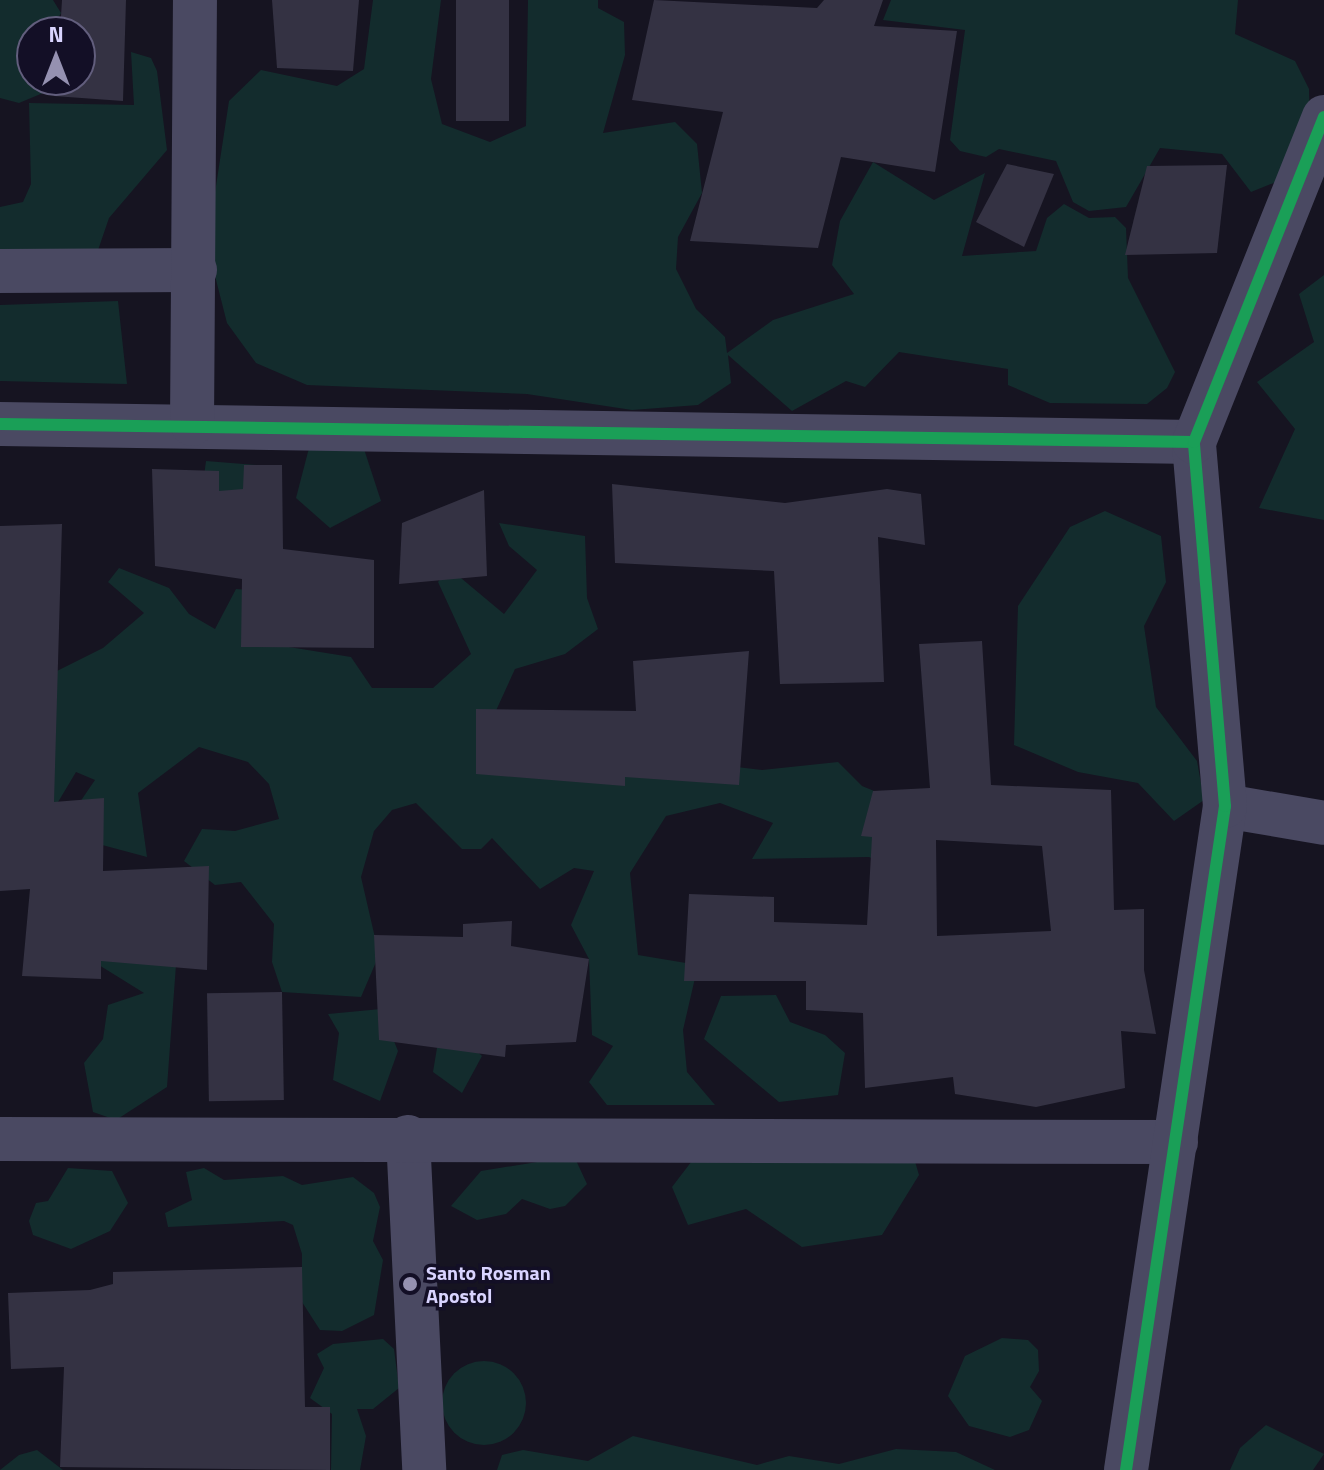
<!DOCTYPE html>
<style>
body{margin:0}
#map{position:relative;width:1324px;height:1470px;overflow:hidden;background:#161421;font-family:"Titillium Web",sans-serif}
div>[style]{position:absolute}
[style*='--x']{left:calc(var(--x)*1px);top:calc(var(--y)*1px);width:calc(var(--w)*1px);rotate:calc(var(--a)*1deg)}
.green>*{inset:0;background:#132c2d}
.round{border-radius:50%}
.building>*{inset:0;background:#343243;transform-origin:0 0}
.minor>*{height:44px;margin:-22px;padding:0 22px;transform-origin:22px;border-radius:22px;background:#4a4962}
.cycleway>*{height:12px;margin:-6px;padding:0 6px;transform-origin:6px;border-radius:6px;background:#1a9f57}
.dots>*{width:22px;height:22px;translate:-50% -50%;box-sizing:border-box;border:4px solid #130f26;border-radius:50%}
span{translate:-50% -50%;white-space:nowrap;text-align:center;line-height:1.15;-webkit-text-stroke:7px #130f26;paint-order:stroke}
.poi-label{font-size:20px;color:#d9d4ff;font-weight:700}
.left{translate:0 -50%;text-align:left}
.north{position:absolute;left:16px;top:16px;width:80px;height:80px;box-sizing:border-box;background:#130f26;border:2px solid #625e7d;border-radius:50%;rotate:0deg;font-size:22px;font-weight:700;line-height:32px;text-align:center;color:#d9d4ff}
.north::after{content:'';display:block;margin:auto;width:28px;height:36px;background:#9591b1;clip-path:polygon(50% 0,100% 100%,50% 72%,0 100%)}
</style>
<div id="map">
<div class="green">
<i style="clip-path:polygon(0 0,53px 0,61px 13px,50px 32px,32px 32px,32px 80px,44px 80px,43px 93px,19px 103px,0 98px)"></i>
<i style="clip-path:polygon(373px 0,441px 0,431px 79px,442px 124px,490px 142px,526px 126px,528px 0,598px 0,598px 8px,624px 22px,625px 55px,603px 133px,675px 122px,697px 144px,702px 193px,678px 237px,676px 269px,696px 309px,725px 337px,727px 353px,773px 320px,854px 294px,832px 265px,840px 221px,873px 162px,934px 200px,985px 173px,962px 256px,1036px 251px,1047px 218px,1064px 204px,1089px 218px,1115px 217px,1126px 228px,1128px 278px,1175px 372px,1167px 388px,1147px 404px,1050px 403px,1008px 385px,1008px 369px,899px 352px,865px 387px,846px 381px,792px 411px,728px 355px,731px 383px,698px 405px,632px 410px,527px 394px,307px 385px,256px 363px,227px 323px,213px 268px,212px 212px,229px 101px,261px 70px,337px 86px,364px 69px)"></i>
<i style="clip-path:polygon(891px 0,1238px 0,1235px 34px,1295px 61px,1309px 89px,1310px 130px,1276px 182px,1251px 192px,1222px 154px,1160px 148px,1126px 207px,1089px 211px,1073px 202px,1056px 161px,999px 149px,986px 157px,960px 151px,950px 140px,965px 30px,883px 20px)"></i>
<i style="clip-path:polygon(131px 52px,151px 58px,157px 71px,167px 150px,109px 218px,95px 259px,0 255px,0 207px,23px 202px,31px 184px,29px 103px,134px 105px)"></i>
<i style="clip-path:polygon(1324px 275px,1324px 520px,1259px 508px,1295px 429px,1257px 382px,1314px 342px,1299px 294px)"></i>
<i style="clip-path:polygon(118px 301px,127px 384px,0 381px,0 305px)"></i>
<i style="clip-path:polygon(309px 448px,364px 449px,381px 501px,330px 528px,296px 498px)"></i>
<i style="clip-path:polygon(206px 461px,257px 465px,266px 507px,197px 528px)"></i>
<i style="clip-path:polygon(1105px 511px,1161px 536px,1166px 582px,1144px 626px,1156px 707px,1197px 761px,1204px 800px,1174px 821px,1138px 783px,1078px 772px,1014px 745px,1018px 606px,1070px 527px)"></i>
<i style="clip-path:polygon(499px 523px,585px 536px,587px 598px,598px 629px,565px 654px,515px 669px,494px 715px,661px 758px,762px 770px,838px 762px,862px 786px,930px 814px,906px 873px,869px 857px,752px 859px,773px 823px,720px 803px,666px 816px,630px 873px,638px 955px,698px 965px,683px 1030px,687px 1072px,715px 1105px,607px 1105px,589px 1082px,613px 1046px,592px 1035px,589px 959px,571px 925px,594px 871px,574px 868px,540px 889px,492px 838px,481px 849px,462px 849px,416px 803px,392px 810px,374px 831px,361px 877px,379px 955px,361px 997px,282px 992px,272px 962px,274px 924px,241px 882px,215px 885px,184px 861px,202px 829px,235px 831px,279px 819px,269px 784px,248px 762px,199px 747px,138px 793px,147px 857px,91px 842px,69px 818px,95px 780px,76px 772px,33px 844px,47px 676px,103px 648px,144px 613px,108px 582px,119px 568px,169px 588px,189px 614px,215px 629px,236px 589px,265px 591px,289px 647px,351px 657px,372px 688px,433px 688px,471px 654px,438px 582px,449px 568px,504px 614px,537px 570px,509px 546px)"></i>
<i style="clip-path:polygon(86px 957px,176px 965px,167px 1087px,116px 1120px,93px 1112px,84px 1063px,103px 1039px,108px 1005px,144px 993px)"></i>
<i style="clip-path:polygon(776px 995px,790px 1022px,825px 1035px,845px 1053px,838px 1095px,779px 1102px,704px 1039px,721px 996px)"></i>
<i style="clip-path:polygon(381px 1009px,398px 1051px,380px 1101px,333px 1080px,339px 1033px,328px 1014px)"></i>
<i style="clip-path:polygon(442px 1018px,482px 1056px,462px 1093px,433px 1072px)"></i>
<i style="clip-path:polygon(698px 1153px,914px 1158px,919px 1175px,882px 1235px,802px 1247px,746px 1209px,688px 1225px,672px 1187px)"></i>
<i style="clip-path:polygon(574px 1156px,587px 1184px,565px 1206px,550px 1209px,522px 1199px,506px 1214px,477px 1220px,451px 1206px,481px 1171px)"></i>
<i style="clip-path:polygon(68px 1168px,112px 1171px,128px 1203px,110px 1231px,71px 1249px,33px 1235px,29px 1221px,36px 1203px,48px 1201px)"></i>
<i style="clip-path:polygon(204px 1168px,224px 1180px,283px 1176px,302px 1185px,353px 1177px,374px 1193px,380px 1207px,373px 1241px,383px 1260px,374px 1315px,342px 1331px,320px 1330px,302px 1302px,302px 1254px,293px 1225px,284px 1221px,168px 1227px,165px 1213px,192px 1200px,186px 1172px)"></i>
<i style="clip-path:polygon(1002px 1338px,1028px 1340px,1038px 1350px,1039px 1371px,1030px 1387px,1042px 1401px,1029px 1430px,1010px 1437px,969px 1426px,948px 1396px,965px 1356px)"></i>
<i style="clip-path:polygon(383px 1339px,394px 1349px,399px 1388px,373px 1409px,357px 1409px,366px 1436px,360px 1470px,331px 1470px,332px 1414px,310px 1398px,324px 1368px,317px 1354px,333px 1344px)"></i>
<i class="round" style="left:442px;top:1361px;width:84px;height:84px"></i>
<i style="clip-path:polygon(1266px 1425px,1324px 1454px,1313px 1470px,1230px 1470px,1240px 1448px)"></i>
<i style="clip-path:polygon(633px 1436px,757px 1465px,789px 1456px,839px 1464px,896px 1449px,956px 1452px,995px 1470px,497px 1470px,502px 1455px,523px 1450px,588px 1461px)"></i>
<i style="clip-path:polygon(37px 1450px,63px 1470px,0 1470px,19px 1455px)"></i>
</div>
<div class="building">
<i style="clip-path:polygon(62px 0,126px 0,123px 101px,54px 96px,56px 80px,80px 80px,80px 32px,60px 32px)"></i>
<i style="clip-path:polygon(272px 0,359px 0,353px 71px,277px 68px)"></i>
<i style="left:456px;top:0;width:53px;height:121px"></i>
<i style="clip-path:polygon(654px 0,817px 8px,824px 0,883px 0,874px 26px,957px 31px,935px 172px,841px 157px,818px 248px,690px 241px,723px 112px,632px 100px)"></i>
<i style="clip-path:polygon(1007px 164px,1054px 174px,1024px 247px,976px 222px)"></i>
<i style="clip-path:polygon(1227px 165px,1217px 253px,1125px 255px,1147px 166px)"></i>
<i style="clip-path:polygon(244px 465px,282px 465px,283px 549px,374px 560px,374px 648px,241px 647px,242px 579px,155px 566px,152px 469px,219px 471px,219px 491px,243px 489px)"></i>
<i style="clip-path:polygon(612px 484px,785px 503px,887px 489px,921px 494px,925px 545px,878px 537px,884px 682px,780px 684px,774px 571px,615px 563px)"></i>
<i style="clip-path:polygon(484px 490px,487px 576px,399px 584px,402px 523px)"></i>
<i style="clip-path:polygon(62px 524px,54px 802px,104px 798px,103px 871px,209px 866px,207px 970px,101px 961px,101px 979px,22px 976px,30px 889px,0 891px,0 526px)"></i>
<i style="clip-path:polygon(evenodd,982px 641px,991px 785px,1111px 790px,1114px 910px,1144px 909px,1144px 970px,1156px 1034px,1121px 1031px,1125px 1088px,1036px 1107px,955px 1094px,953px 1077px,865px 1088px,863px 1013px,806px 1010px,806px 981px,684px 981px,689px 894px,774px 897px,774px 922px,867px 925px,872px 837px,861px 836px,873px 791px,930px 788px,919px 644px,982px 641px,936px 840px,1042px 846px,1051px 931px,937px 936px,936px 840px)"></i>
<i style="clip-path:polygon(749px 651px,739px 785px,625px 777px,625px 786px,476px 774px,476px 709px,636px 711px,633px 661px)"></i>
<i style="clip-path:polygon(512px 921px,511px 946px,589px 959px,576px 1042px,506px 1045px,505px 1057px,379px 1040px,374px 935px,463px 937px,463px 924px)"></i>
<i style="left:282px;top:992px;width:108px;height:75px;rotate:89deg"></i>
<i style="clip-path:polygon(302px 1267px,305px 1407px,330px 1407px,330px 1470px,60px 1467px,64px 1367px,11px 1369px,8px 1293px,90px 1290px,113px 1284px,113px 1272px)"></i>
</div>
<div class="minor">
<i style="--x:0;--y:271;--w:195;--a:-0.3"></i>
<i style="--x:0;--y:424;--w:1194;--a:0.86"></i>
<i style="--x:192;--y:424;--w:424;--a:-89.6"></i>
<i style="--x:1225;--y:806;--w:100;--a:9.7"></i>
<i style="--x:408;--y:1137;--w:333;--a:87.2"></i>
<i style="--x:0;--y:1139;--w:1176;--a:0.15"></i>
<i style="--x:1126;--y:1470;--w:671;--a:-81.52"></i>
<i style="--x:1225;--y:806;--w:365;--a:-94.9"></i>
<i style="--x:1194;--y:442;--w:350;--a:-68.2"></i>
</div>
<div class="cycleway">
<i style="--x:0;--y:424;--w:1194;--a:0.86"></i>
<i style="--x:1126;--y:1470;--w:671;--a:-81.52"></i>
<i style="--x:1225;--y:806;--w:365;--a:-94.9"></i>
<i style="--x:1194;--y:442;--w:350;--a:-68.2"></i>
</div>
<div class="dots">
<i style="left:410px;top:1284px;background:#9591b1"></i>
</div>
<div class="poi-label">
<span class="left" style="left:426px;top:1284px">Santo Rosman<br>Apostol</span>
</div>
<div class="north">N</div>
</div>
